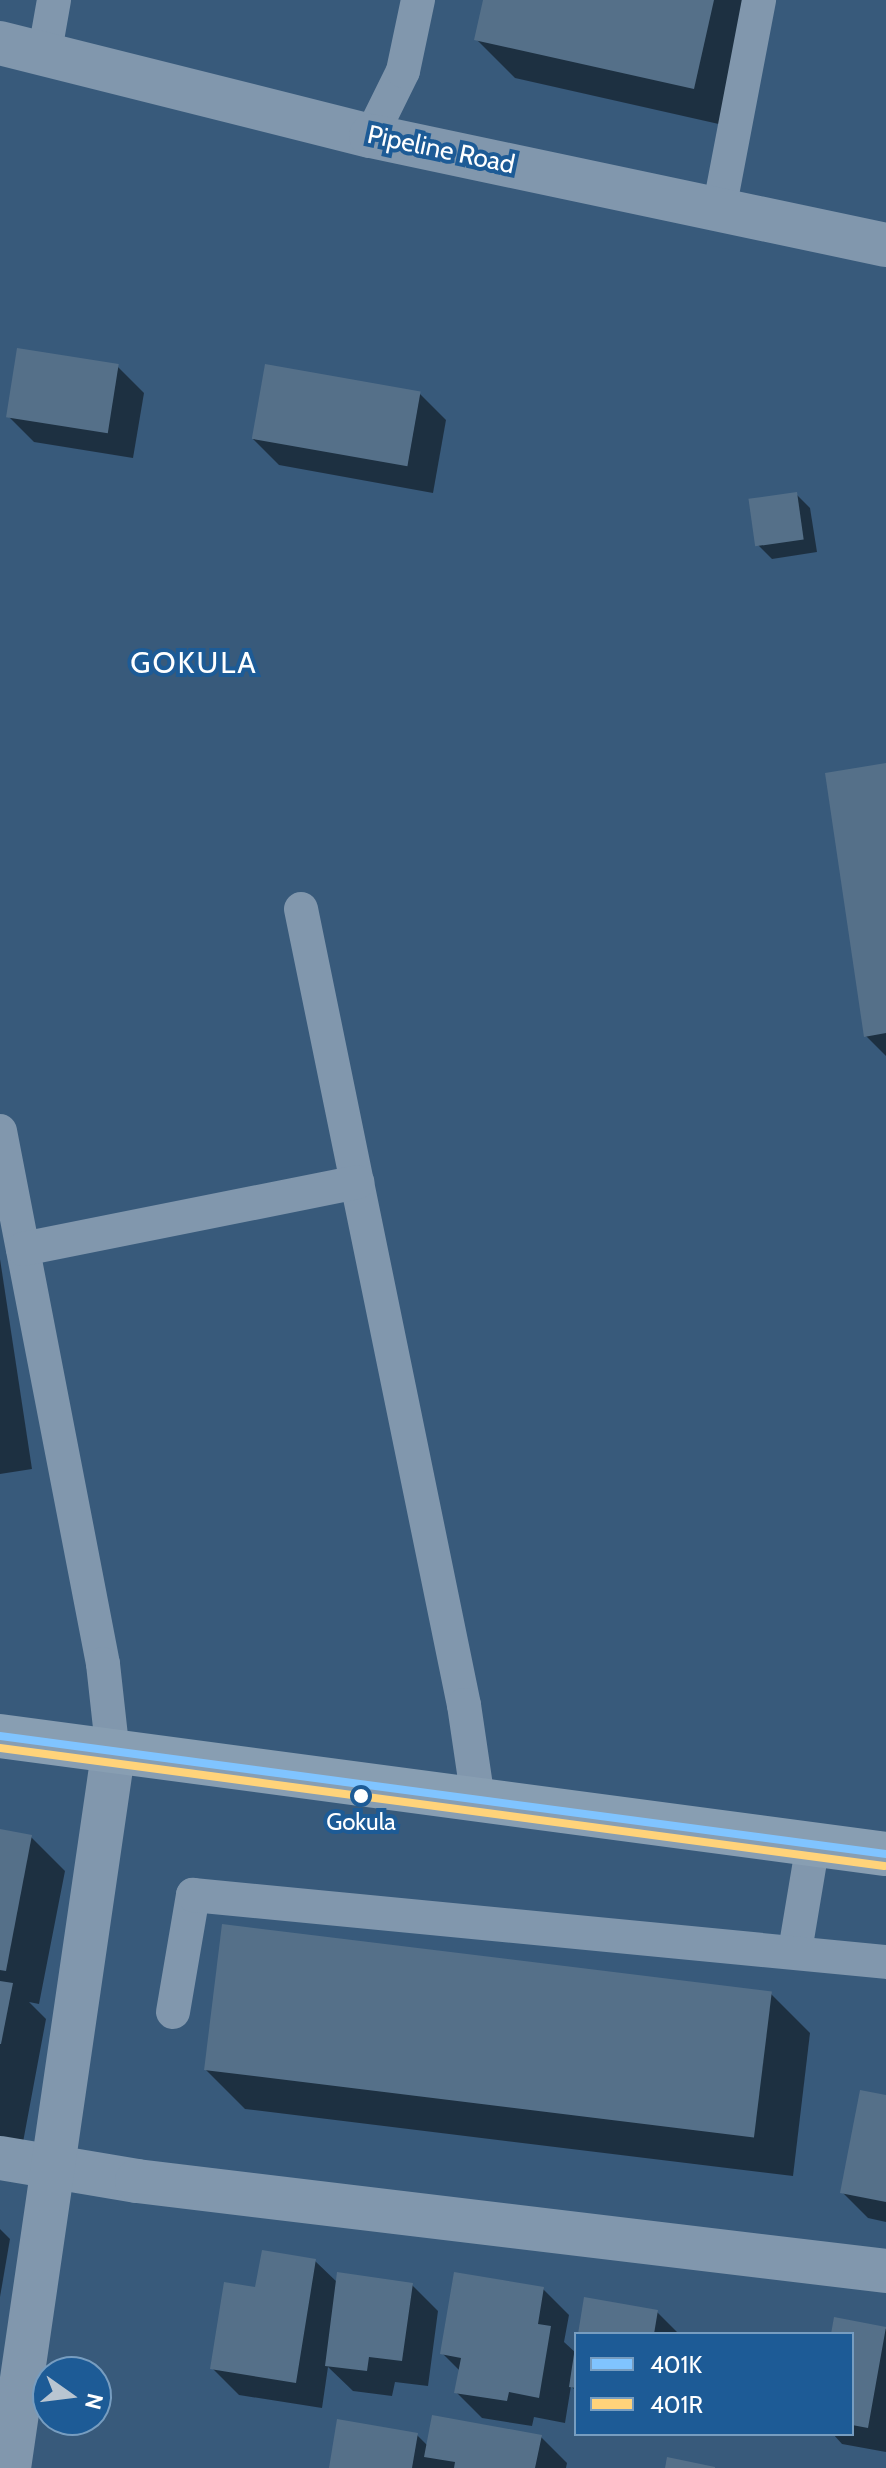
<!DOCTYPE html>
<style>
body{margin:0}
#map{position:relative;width:886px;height:2468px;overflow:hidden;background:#385a7b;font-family:Cabin,sans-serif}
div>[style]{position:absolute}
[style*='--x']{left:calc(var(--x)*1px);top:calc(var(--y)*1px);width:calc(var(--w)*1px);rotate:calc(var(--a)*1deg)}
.shadow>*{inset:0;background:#0007}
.building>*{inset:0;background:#557089;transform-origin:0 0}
.lane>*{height:34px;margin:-17px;padding:0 17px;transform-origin:17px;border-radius:17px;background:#8197ad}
.street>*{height:44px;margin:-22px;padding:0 22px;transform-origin:22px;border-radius:22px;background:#8197ad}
.secondary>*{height:44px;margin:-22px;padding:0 22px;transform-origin:22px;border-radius:22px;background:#889eb2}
.bus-1>*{height:8px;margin:-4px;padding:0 4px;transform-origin:4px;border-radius:4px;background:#80c4ff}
.bus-2>*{height:8px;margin:-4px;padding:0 4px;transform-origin:4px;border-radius:4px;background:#ffd37a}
.dots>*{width:22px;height:22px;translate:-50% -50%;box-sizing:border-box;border:4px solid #1d5b96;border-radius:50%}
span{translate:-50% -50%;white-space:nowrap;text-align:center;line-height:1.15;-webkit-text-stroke:8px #1d5b96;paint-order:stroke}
.bus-label{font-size:24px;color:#fff}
.street-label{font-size:26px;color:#fff}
.quarter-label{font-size:30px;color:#fff;letter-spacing:2px}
.legend{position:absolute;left:574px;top:2332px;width:280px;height:104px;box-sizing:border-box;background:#1d5b96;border:2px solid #779dc0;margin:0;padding:10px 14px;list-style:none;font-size:24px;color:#fff}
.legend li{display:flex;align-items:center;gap:16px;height:40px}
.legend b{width:40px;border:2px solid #779dc0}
.north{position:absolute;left:32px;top:2356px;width:80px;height:80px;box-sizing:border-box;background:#1d5b96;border:2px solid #779dc0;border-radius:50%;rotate:104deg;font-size:22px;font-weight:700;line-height:32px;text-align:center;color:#fff}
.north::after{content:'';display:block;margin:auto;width:28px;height:36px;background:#b9c5d1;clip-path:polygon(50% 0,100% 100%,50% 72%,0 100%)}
</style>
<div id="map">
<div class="shadow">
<i style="clip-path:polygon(485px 0,761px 0,732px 127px,515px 78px,476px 39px)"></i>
<i style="clip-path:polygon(118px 367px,144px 393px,133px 458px,34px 442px,8px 416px)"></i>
<i style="clip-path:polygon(420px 394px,446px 420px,433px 493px,279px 465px,253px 439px)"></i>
<i style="clip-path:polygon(796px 494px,810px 508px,817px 552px,772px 559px,758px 545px)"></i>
<i style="clip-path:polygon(886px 765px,886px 1056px,866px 1036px)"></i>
<i style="clip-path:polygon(0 1259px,32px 1469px,0 1474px)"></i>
<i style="clip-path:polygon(0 1831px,31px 1837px,65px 1871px,39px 2004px,29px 2002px,46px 2019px,21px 2153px,0 2149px)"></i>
<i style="clip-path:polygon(771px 1994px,810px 2033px,793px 2176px,245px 2109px,206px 2070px)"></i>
<i style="clip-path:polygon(886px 2097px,886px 2222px,868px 2218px,842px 2192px)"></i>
<i style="clip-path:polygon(0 2229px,10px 2239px,0 2297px)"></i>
<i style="clip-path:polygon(315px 2261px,338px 2283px,412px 2285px,438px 2311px,428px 2386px,395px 2382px,392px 2396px,353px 2391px,328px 2367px,322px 2408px,239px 2395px,212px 2368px,256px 2290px)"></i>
<i style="clip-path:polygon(543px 2289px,569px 2315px,564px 2342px,576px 2353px,576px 2391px,571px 2386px,565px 2423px,534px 2417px,532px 2426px,482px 2418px,456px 2392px,460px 2371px,442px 2353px)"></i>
<i style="clip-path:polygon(657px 2312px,679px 2334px,580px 2334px)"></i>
<i style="clip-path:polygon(835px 2320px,886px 2329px,886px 2452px,842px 2444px,833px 2434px,852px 2434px,852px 2334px,833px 2334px)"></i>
<i style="clip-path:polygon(417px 2435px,428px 2446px,541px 2437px,567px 2463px,566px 2468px,331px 2468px)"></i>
</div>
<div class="building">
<i style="clip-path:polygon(483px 0,714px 0,694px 89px,474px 40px)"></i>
<i style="left:17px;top:348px;width:103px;height:70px;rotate:9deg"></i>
<i style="left:265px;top:364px;width:158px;height:76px;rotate:10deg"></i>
<i style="left:797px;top:492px;width:48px;height:49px;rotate:82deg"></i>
<i style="clip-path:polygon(886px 763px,886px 1033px,864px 1037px,825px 773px)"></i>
<i style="clip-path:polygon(0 1829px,32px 1835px,6px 1971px,0 1970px)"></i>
<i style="left:222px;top:1924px;width:554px;height:147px;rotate:7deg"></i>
<i style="clip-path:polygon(0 1981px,13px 1983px,1px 2044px,0 2044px)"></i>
<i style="clip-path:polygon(860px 2090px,886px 2095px,886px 2202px,840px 2193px)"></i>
<i style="clip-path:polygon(262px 2250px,316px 2259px,296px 2383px,210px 2369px,224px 2282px,255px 2287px)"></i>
<i style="clip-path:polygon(337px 2272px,413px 2283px,402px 2361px,369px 2357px,367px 2371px,325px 2366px)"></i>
<i style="clip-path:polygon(454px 2272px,544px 2287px,538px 2324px,551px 2326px,539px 2398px,509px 2392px,507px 2401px,454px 2393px,461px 2358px,440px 2354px)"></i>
<i style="clip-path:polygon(584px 2297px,658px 2310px,654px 2334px,578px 2334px)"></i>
<i style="clip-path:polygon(834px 2317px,886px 2327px,868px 2428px,852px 2425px,852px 2334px,831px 2334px)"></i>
<i style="clip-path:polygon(574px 2354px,576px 2354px,576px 2388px,569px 2387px)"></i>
<i style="clip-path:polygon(432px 2415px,542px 2435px,535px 2468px,454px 2468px,455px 2462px,424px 2457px)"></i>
<i style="clip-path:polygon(337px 2419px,418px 2433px,412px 2468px,329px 2468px)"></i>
<i style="clip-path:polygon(667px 2457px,715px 2467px,715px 2468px,665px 2468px)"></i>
</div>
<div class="lane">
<i style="--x:45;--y:51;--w:52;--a:-80"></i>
<i style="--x:371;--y:136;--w:72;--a:-63.8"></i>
<i style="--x:403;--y:71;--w:73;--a:-78.1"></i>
<i style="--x:719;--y:210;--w:214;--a:-79.2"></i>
<i style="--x:301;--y:909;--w:813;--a:78.43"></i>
<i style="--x:464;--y:1705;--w:96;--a:81.6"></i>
<i style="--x:0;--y:1131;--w:543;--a:79.06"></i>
<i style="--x:103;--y:1664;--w:91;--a:83.7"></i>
<i style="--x:23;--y:1249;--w:341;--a:-11.3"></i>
<i style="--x:795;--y:1951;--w:109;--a:-80.5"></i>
<i style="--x:173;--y:2012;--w:119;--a:-80.3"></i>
<i style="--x:193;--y:1895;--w:696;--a:5.52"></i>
</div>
<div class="street">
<i style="--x:0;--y:43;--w:382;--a:14.1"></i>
<i style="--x:371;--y:136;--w:526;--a:11.95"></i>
<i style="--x:0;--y:2158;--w:139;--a:9.5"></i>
<i style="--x:137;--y:2181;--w:754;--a:6.85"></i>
<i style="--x:9;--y:2468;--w:722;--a:-81.71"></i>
</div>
<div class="secondary">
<i style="--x:0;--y:1736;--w:894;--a:7.59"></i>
</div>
<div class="bus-1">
<i style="--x:0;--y:1736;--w:894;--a:7.59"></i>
</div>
<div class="bus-2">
<i style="--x:0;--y:1748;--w:892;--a:7.6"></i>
</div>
<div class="dots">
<i style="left:361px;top:1796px;background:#fff"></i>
</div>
<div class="bus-label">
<span style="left:361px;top:1822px">Gokula</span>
</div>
<div class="street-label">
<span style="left:441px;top:150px;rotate:12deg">Pipeline Road</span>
</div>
<div class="quarter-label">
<span style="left:194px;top:663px">GOKULA</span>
</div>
<ul class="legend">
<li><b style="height:10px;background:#80c4ff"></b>401K</li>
<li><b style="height:10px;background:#ffd37a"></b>401R</li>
</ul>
<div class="north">N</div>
</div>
